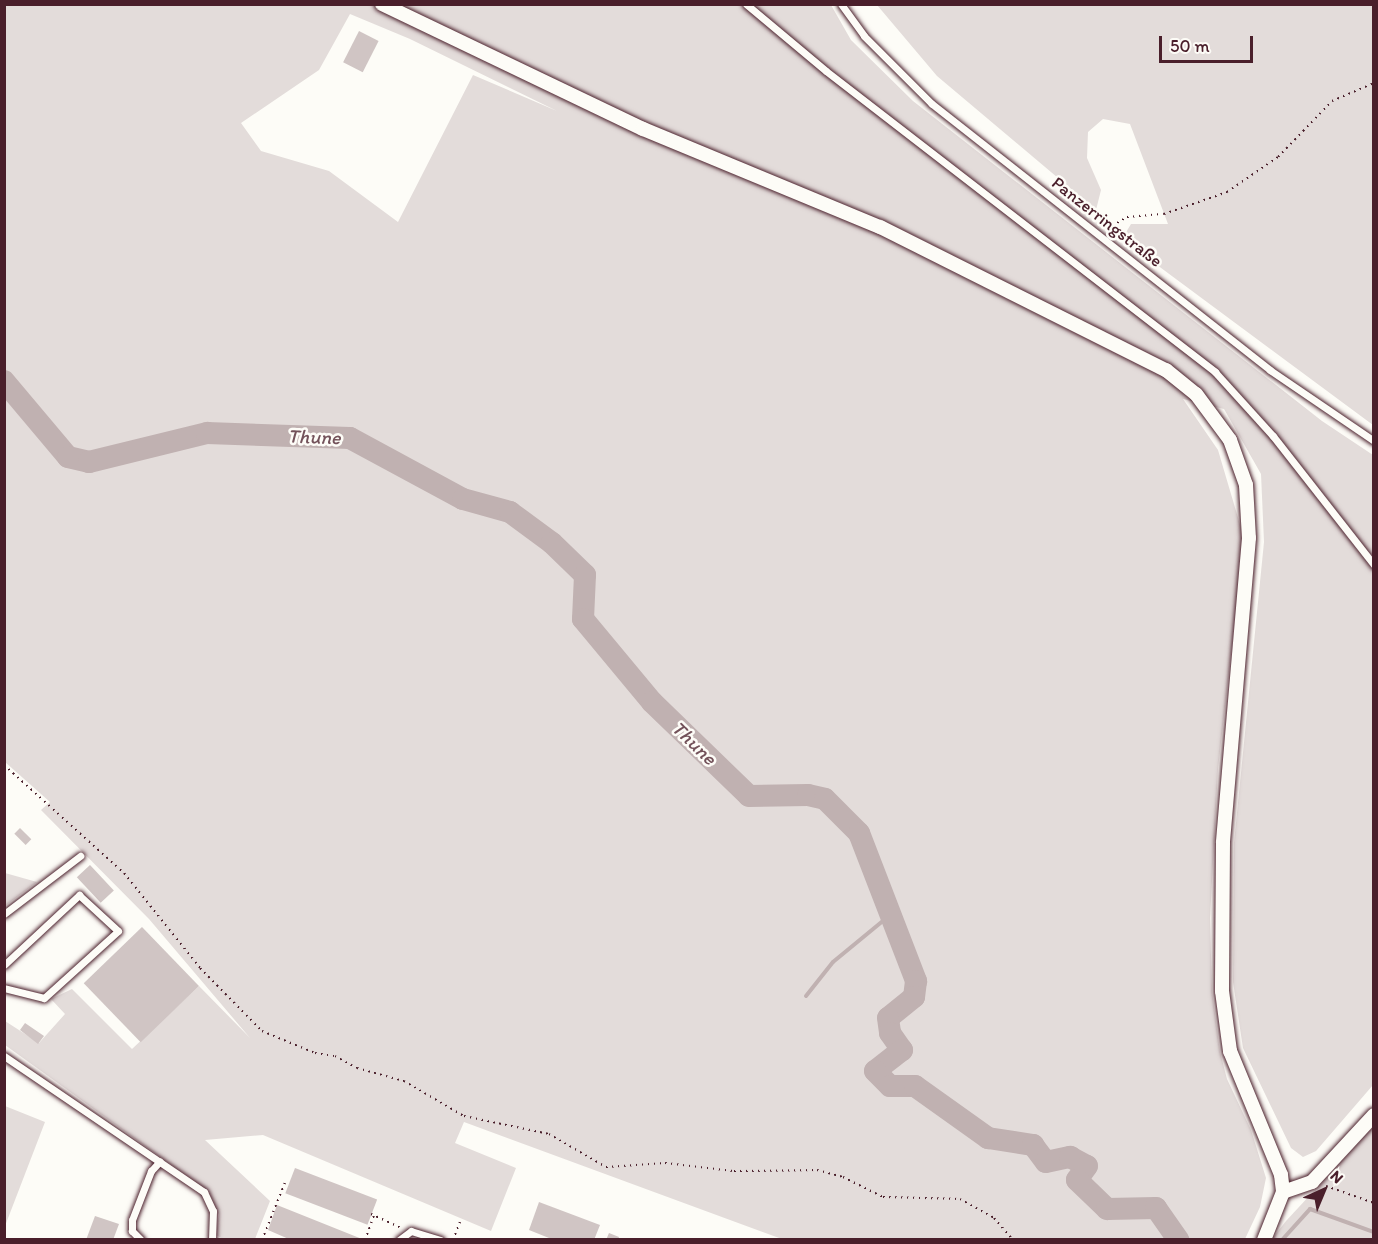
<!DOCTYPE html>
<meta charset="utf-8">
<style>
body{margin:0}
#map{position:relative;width:1378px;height:1244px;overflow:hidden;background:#fdfcf7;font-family:Itim,sans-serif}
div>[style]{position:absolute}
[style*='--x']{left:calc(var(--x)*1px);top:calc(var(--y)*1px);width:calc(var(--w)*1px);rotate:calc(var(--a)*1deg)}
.green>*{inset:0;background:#e3dcda}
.stream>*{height:4px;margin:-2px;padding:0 2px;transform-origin:2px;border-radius:2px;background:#c0b1b1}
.river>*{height:22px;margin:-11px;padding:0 11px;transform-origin:11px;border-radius:11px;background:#c0b1b1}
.building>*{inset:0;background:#d0c5c4;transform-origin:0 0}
.path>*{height:2px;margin-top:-1px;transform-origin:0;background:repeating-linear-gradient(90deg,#4a1f2b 0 1.5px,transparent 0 6px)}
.roads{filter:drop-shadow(0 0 2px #4a1f2b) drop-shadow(0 0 2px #4a1f2b)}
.service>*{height:7px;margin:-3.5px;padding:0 3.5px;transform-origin:3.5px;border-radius:3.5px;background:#fdfcf7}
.minor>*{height:14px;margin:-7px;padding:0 7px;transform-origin:7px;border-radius:7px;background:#fdfcf7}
span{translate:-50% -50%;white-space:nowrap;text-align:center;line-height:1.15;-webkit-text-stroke:5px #fdfcf7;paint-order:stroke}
.street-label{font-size:18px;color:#4a1f2b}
.water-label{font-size:20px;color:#73525a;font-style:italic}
.frame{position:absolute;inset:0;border:6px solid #4a1f2b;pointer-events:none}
.north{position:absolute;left:1294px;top:1160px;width:60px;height:60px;-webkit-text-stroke:4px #fdfcf7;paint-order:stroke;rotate:44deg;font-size:16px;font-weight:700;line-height:24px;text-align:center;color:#4a1f2b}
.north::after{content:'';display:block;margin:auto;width:21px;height:27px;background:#4a1f2b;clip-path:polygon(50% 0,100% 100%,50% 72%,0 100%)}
.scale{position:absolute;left:1159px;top:36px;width:94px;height:27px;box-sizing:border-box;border:3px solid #4a1f2b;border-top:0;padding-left:8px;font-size:18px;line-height:21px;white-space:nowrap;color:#4a1f2b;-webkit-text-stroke:4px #fdfcf7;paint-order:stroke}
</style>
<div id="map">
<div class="green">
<i style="clip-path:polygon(evenodd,5px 5px,831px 5px,851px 40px,913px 101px,1322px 421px,1373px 455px,1373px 1085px,1316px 1151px,1303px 1157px,1291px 1148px,1243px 1048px,1233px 982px,1234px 843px,1264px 542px,1261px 474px,1224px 409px,1183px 399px,1218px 450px,1244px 538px,1218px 769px,1210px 918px,1212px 991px,1220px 1052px,1227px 1079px,1251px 1130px,1266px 1178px,1260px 1207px,1245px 1239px,782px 1239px,464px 1122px,455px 1143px,516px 1168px,491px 1231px,263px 1135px,205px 1140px,270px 1201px,255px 1239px,223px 1239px,216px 1235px,219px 1215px,209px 1192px,5px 1045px,5px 1021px,39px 1043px,65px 1014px,51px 999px,72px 989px,132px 1049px,199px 986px,250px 1038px,149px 919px,41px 810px,50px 802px,5px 762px,5px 5px,350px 14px,410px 39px,557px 111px,473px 75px,398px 222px,329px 171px,261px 151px,241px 123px,319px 70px,350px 14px)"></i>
<i style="clip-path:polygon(877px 5px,1373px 5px,1373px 425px,1122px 239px,1131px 224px,1168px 224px,1130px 124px,1103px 119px,1088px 132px,1087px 158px,1101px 190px,1096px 210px,937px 76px)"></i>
<i style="clip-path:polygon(5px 873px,37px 882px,5px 906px)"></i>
<i style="clip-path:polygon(5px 1106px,45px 1122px,5px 1226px)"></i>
<i style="clip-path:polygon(1373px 1127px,1373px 1239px,1272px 1239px,1286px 1221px)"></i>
</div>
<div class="stream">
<i style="--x:806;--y:996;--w:43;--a:-51.5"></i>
<i style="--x:833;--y:962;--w:74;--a:-39.5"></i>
<i style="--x:1282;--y:1240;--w:42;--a:-47.9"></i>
<i style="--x:1310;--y:1209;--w:68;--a:19.8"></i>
</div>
<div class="river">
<i style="--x:4;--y:381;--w:99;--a:49.9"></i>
<i style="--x:68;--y:457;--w:22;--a:13"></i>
<i style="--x:89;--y:462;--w:122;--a:-13.8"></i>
<i style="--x:207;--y:433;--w:143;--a:2"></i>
<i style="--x:350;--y:438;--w:128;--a:28.4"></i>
<i style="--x:463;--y:499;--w:49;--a:15.5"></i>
<i style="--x:510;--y:512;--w:52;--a:36.4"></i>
<i style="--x:552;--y:543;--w:46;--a:44.1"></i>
<i style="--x:585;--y:575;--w:44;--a:92.6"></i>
<i style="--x:583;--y:619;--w:108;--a:50.3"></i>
<i style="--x:652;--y:702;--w:135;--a:44.1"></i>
<i style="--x:749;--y:796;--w:59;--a:-1"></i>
<i style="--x:808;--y:795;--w:17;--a:13"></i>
<i style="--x:825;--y:799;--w:48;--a:45"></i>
<i style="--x:859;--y:833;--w:159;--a:68.9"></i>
<i style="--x:916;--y:981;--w:16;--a:97"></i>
<i style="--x:914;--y:997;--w:33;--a:141"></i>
<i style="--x:888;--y:1018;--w:15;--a:82"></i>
<i style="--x:890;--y:1033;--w:21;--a:55"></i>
<i style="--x:902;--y:1050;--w:34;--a:142"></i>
<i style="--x:875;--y:1071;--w:21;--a:45"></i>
<i style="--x:890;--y:1086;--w:25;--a:0"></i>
<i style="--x:915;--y:1086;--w:90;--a:35.5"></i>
<i style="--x:988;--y:1138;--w:46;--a:8.8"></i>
<i style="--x:1033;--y:1145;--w:21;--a:53"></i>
<i style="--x:1046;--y:1162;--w:25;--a:-12"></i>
<i style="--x:1070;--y:1157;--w:19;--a:28"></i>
<i style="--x:1087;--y:1166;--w:17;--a:126"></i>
<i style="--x:1077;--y:1180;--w:42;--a:44"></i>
<i style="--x:1107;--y:1209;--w:49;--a:-1.2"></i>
<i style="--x:1156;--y:1208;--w:39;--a:55"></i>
</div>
<div class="building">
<i style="left:359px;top:31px;width:22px;height:35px;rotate:27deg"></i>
<i style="left:20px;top:828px;width:16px;height:8px;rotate:45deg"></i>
<i style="left:90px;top:865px;width:35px;height:18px;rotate:47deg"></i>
<i style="left:142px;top:927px;width:82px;height:81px;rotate:46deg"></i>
<i style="clip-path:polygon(25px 1023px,44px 1036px,38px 1044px,20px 1030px)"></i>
<i style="left:295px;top:1168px;width:88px;height:27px;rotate:21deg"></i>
<i style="clip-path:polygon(539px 1202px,600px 1225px,594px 1240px,554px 1240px,529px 1230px)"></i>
<i style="clip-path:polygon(277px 1205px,362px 1239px,362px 1240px,291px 1240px,268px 1230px)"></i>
<i style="clip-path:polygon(95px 1216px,119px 1224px,113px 1240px,86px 1240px)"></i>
<i style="clip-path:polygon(609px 1233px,619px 1237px,618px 1240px,606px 1240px)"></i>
</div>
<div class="path">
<i style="--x:1107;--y:229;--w:23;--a:-31"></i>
<i style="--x:1127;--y:217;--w:37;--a:-5"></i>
<i style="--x:1164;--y:214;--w:67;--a:-19.2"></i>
<i style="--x:1227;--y:192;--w:62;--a:-34.5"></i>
<i style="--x:1278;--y:157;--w:78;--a:-46"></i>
<i style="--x:1332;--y:101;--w:46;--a:-23.2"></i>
<i style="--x:4;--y:765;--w:161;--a:42"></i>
<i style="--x:124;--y:873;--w:122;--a:51.3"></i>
<i style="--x:200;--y:968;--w:88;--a:45.5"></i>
<i style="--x:262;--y:1031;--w:57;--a:22.5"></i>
<i style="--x:315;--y:1053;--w:20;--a:9"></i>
<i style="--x:335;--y:1056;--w:25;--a:29"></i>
<i style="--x:357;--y:1068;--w:49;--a:15.5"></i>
<i style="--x:404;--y:1081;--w:69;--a:30.3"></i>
<i style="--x:464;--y:1116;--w:87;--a:12"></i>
<i style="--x:549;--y:1134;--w:66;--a:30.1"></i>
<i style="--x:606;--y:1167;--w:59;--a:-3.9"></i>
<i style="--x:665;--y:1163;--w:69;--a:6.6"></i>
<i style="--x:734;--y:1171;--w:83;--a:-0.7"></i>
<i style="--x:817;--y:1170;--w:27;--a:15"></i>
<i style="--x:843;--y:1177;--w:45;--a:26.6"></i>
<i style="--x:883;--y:1197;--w:77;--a:1.5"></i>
<i style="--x:960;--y:1199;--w:39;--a:29"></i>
<i style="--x:994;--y:1218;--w:29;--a:49"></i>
<i style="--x:1326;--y:1186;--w:51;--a:19.5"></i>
<i style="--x:371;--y:1214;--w:33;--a:25"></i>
<i style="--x:262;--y:1240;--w:65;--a:-68.2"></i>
<i style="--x:365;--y:1240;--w:27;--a:-70"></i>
<i style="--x:453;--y:1240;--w:22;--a:-69"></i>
</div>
<div class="roads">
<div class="service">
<i style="--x:746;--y:4;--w:104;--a:39.9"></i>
<i style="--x:826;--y:71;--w:492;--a:37.7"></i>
<i style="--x:1215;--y:372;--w:86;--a:47.8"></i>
<i style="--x:1273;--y:436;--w:164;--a:51.9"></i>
<i style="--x:841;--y:4;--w:39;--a:54"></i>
<i style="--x:864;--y:36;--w:96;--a:45"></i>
<i style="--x:932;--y:104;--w:430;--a:38.2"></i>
<i style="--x:1270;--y:370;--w:126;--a:34.3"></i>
<i style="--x:4;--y:914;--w:96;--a:-37.3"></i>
<i style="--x:4;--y:965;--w:103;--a:-43"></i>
<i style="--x:79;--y:895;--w:53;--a:42.7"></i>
<i style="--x:118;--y:931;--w:100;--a:137.8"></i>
<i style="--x:44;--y:998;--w:41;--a:-166"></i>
<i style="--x:4;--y:1056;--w:242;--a:34.2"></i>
<i style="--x:204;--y:1192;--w:21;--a:65"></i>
<i style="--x:213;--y:1211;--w:29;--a:92"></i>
<i style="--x:141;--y:1240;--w:13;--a:-135"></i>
<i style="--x:132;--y:1231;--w:11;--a:-90"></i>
<i style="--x:132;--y:1220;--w:53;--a:-68.8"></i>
<i style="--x:151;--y:1171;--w:13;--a:-48"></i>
<i style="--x:399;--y:1240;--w:15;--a:-37"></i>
<i style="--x:411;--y:1231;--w:31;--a:17"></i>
</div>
<div class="minor">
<i style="--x:382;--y:4;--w:289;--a:25.6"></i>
<i style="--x:643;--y:129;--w:256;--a:22.5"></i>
<i style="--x:880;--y:227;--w:320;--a:26.6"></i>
<i style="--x:1166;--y:370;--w:38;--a:39"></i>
<i style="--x:1196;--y:394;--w:57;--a:53.5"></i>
<i style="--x:1230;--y:440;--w:48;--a:70.4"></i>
<i style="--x:1246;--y:485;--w:53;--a:86.8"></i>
<i style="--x:1249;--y:538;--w:306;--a:94.9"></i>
<i style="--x:1223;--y:843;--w:148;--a:90.4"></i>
<i style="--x:1222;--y:991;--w:61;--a:82.4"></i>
<i style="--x:1230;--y:1051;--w:134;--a:67.6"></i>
<i style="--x:1281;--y:1175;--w:17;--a:83"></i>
<i style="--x:1283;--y:1192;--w:52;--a:111.6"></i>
<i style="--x:1283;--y:1192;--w:31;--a:-19"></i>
<i style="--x:1312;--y:1182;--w:91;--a:-47.2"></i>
</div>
</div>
<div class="street-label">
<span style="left:1107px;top:222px;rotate:38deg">Panzerringstraße</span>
</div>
<div class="water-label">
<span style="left:314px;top:437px;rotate:2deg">Thune</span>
<span style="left:694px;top:743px;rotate:44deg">Thune</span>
</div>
<div class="frame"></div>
<div class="north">N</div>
<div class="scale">50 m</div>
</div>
